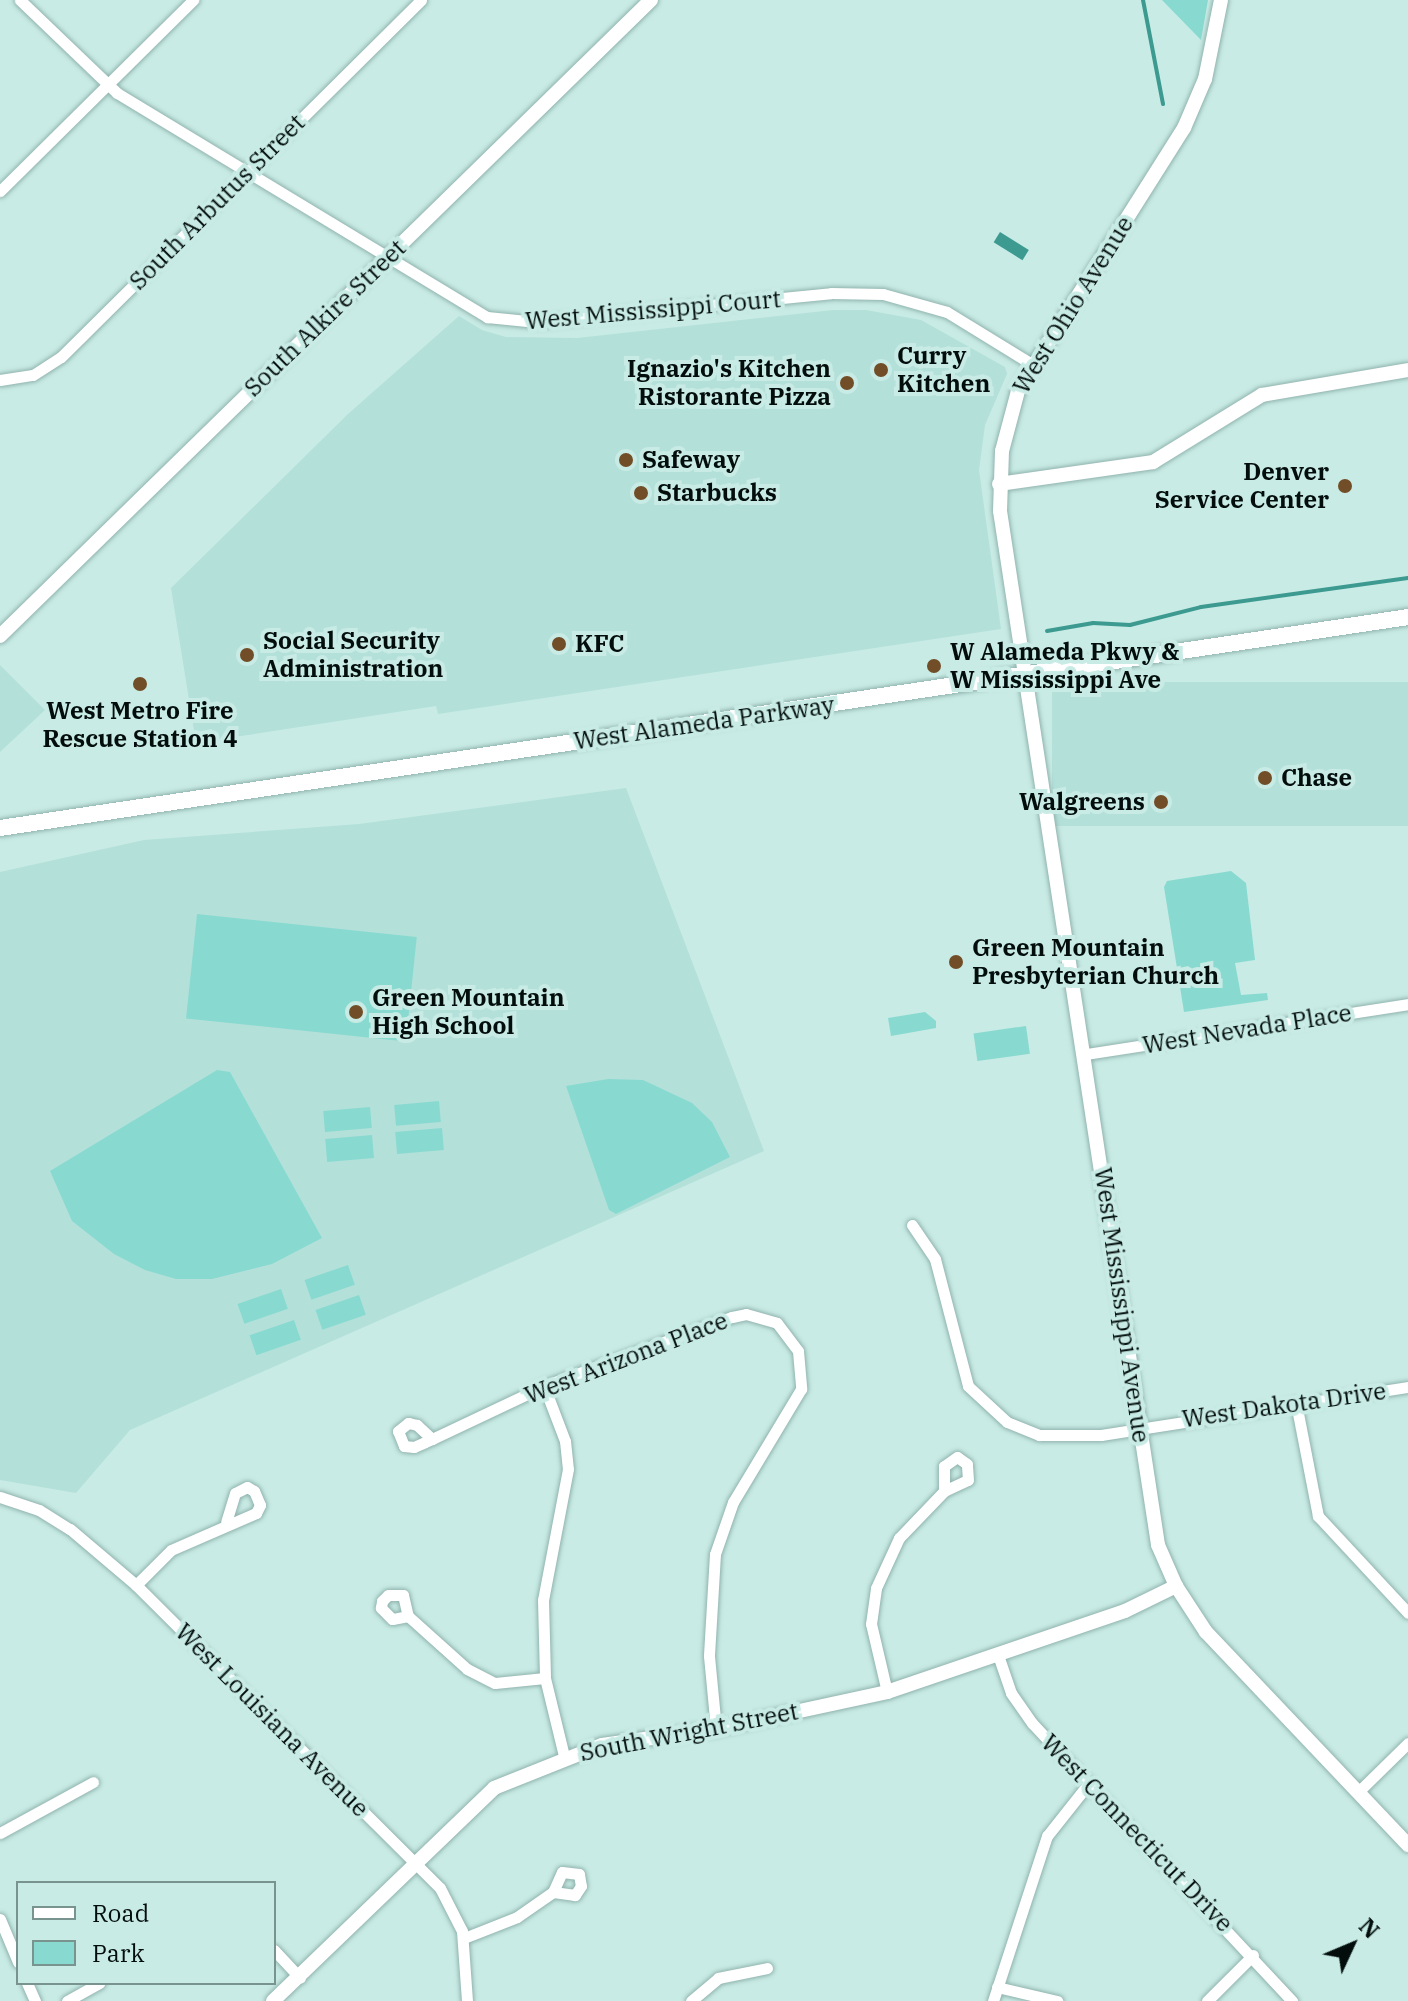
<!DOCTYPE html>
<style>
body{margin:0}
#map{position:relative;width:1408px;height:2001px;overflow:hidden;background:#c8ebe5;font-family:"IBM Plex Serif",serif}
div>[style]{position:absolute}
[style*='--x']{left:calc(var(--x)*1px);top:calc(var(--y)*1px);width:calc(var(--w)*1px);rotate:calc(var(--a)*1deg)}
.built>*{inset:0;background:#b4e0da;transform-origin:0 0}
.green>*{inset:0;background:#88dad0;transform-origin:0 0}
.water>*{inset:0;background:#3c9a90;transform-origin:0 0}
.stream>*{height:4px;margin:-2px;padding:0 2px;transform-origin:2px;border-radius:2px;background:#3c9a90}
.roads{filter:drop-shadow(0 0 2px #91b3ae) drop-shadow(0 0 2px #91b3ae)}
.minor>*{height:11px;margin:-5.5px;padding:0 5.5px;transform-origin:5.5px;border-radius:5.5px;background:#fff}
.tertiary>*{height:14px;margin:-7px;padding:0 7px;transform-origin:7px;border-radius:7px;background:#fff}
.secondary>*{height:16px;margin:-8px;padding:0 8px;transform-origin:8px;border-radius:8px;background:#fff}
.dots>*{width:22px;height:22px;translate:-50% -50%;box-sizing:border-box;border:4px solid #c8ebe5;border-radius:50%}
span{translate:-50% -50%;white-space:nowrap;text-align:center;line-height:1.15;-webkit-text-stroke:8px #c8ebe5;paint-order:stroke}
.street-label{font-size:24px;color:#030e0c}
.poi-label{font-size:24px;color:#030e0c;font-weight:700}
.left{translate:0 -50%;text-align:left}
.right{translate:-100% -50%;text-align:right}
.legend{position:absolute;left:16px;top:1881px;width:260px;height:104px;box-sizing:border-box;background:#c8ebe5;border:2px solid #79938e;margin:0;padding:10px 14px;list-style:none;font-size:24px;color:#030e0c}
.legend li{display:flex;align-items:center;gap:16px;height:40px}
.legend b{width:40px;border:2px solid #79938e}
.north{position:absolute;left:1312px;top:1905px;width:80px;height:80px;-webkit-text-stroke:6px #c8ebe5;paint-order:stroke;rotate:46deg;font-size:22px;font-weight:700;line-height:32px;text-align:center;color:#030e0c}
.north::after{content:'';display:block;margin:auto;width:28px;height:36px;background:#030e0c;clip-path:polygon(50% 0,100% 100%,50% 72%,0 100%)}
</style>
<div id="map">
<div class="built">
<i style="clip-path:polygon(833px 310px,866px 310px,921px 320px,1005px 367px,1007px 374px,985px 425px,979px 470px,1001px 629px,438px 714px,436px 706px,196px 743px,171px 588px,348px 414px,459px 316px,482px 330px,506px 337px,577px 338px)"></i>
<i style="clip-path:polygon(0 665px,45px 710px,0 752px)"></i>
<i style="left:1408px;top:682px;width:144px;height:356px;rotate:90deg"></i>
<i style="clip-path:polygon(626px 788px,764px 1151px,130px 1430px,76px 1493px,0 1480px,0 872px,144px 840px,359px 824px)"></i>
</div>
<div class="green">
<i style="clip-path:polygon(1162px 0,1208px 0,1201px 40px)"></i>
<i style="clip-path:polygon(1231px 871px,1246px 883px,1255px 960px,1235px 963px,1241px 995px,1267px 993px,1268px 1000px,1184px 1012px,1164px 887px,1167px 881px)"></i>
<i style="left:197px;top:914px;width:221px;height:105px;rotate:6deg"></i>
<i style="clip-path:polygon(925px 1012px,936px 1021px,936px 1028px,891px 1036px,888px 1018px)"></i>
<i style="left:1026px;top:1026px;width:28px;height:53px;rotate:82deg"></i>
<i style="clip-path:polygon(217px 1070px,230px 1072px,322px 1238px,272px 1264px,212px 1279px,176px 1279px,145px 1270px,114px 1254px,72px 1221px,50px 1171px)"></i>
<i style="clip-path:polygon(608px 1079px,643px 1080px,692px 1103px,712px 1122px,730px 1157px,616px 1214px,609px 1210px,566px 1086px)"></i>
<i style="left:439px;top:1101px;width:21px;height:45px;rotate:85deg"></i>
<i style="left:370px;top:1107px;width:21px;height:47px;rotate:85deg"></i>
<i style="left:442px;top:1128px;width:22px;height:47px;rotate:85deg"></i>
<i style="left:372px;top:1135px;width:23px;height:47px;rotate:85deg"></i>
<i style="left:348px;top:1265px;width:21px;height:46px;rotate:71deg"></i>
<i style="left:281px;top:1289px;width:21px;height:46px;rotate:71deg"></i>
<i style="left:359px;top:1295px;width:21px;height:46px;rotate:71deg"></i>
<i style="left:294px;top:1320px;width:21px;height:47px;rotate:71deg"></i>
</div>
<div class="water">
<i style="left:1000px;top:232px;width:34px;height:12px;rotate:32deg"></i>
</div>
<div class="stream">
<i style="--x:1143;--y:0;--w:106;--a:79.1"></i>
<i style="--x:1047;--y:631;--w:47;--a:-9.9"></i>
<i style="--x:1093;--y:623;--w:37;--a:3"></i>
<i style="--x:1130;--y:625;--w:73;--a:-14.2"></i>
<i style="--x:1201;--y:607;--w:209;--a:-8"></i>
</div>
<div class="roads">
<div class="minor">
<i style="--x:20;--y:0;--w:134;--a:43.8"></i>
<i style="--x:117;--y:93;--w:433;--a:31.2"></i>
<i style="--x:487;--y:317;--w:50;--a:5.7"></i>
<i style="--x:537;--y:322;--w:295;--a:-5.6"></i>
<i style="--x:831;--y:293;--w:52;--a:1.1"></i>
<i style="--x:883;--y:294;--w:66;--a:15.7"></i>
<i style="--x:947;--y:312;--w:101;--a:31.6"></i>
<i style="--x:0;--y:191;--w:272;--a:-44.7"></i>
<i style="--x:0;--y:380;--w:33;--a:-9"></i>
<i style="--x:33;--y:375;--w:33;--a:-33"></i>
<i style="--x:61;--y:357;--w:507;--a:-44.76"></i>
<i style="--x:1086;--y:1054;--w:326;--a:-8.8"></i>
<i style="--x:912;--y:1225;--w:41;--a:55.9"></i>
<i style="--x:935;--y:1259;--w:131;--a:75.4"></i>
<i style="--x:968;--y:1386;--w:53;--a:42.7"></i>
<i style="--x:1007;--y:1422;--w:35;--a:22"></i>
<i style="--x:1039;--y:1435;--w:62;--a:0"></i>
<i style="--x:1101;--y:1435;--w:311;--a:-8.9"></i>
<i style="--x:544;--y:1386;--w:59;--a:69.1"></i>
<i style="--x:565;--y:1441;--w:28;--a:84"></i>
<i style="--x:568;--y:1469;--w:133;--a:100.8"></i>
<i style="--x:543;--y:1600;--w:78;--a:88.5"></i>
<i style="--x:545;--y:1678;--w:80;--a:76.3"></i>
<i style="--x:1296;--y:1403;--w:115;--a:79"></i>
<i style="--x:1318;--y:1516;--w:132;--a:47.1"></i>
<i style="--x:432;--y:1439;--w:21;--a:-137"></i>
<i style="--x:417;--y:1425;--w:9;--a:-167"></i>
<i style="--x:408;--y:1423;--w:13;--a:141"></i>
<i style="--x:398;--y:1431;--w:16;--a:68"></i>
<i style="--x:404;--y:1446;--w:10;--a:6"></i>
<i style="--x:414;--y:1447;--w:12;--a:-24"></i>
<i style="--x:425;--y:1442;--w:8;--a:-23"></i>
<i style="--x:432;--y:1439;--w:124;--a:-25.3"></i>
<i style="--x:544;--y:1386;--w:200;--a:-20.2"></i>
<i style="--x:732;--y:1317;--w:14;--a:-12"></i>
<i style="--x:746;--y:1314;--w:32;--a:16"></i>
<i style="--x:777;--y:1323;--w:35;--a:53"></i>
<i style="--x:798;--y:1351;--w:38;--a:85"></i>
<i style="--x:801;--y:1389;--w:132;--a:121"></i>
<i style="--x:733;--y:1502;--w:55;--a:109.1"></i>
<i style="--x:715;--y:1554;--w:102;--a:93.4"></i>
<i style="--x:709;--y:1656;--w:73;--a:84.5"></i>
<i style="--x:0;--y:1497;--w:41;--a:18.4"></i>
<i style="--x:39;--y:1510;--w:36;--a:32"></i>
<i style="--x:70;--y:1529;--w:87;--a:40.3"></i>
<i style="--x:136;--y:1585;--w:429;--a:44.9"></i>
<i style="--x:440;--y:1888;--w:48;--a:62.9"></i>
<i style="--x:462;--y:1931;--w:70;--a:85.9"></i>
<i style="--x:136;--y:1585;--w:49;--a:-45"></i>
<i style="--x:171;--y:1550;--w:93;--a:-23.5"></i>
<i style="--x:256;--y:1513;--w:9;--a:-63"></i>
<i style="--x:260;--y:1505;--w:15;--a:-113"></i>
<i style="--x:254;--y:1491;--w:8;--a:-150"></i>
<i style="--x:247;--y:1487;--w:13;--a:153"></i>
<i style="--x:235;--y:1493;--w:30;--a:107"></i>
<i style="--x:408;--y:1616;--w:16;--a:169"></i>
<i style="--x:392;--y:1619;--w:16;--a:-135"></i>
<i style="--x:381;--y:1608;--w:7;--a:-82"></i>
<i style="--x:382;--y:1601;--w:8;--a:-45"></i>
<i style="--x:388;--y:1595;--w:15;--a:0"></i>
<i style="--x:403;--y:1595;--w:22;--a:77"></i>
<i style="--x:408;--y:1616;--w:79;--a:41.9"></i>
<i style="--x:467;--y:1669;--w:31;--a:27"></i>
<i style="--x:495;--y:1683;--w:50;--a:-5.7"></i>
<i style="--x:998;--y:1655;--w:40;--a:71.1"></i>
<i style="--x:1011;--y:1693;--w:37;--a:55"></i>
<i style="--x:1032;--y:1723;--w:381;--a:46.9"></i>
<i style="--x:887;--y:1692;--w:70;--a:-103.2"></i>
<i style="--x:871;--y:1624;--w:36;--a:-82"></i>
<i style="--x:876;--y:1588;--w:55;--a:-65.3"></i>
<i style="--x:899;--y:1538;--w:65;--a:-46.2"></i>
<i style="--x:944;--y:1491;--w:26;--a:-25"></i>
<i style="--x:968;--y:1480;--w:16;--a:-94"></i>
<i style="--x:967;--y:1464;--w:12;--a:-145"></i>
<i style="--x:957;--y:1457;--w:16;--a:145"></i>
<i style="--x:944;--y:1466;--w:25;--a:90"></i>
<i style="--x:1358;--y:1792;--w:70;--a:-44.4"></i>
<i style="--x:0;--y:1833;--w:106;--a:-28.7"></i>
<i style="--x:0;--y:1919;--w:47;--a:67.3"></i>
<i style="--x:464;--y:1938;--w:57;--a:-21.6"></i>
<i style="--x:517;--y:1917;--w:44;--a:-34.8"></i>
<i style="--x:553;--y:1892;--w:22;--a:-66"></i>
<i style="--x:562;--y:1872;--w:17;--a:7"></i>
<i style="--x:579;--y:1874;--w:12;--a:81"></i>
<i style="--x:581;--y:1886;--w:11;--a:124"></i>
<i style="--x:575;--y:1895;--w:22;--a:-172"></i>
<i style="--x:274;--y:1950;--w:38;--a:47"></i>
<i style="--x:27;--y:1983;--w:20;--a:66"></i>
<i style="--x:997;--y:1987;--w:62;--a:13.1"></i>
<i style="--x:67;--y:2001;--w:37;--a:-29"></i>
<i style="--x:691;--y:2001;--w:35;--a:-40"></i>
<i style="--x:718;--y:1978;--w:50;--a:-11.5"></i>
<i style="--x:993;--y:2001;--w:174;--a:-71.9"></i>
<i style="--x:1047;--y:1836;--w:68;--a:-51.6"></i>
<i style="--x:1207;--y:2001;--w:65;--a:-45"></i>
</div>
<div class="tertiary">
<i style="--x:1221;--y:0;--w:81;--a:101.4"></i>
<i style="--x:1205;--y:79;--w:53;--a:113.2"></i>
<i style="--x:1184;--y:128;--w:311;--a:122.3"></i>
<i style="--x:1018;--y:391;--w:62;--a:104.9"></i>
<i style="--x:1002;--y:451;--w:60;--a:91.9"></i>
<i style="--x:1000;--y:511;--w:1046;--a:81.31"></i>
<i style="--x:1158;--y:1545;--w:45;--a:66.3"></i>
<i style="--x:1176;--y:1586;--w:55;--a:56.9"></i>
<i style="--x:1206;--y:1632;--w:294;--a:46.5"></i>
<i style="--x:999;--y:484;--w:156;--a:-8.1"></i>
<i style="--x:1153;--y:462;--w:128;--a:-31.6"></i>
<i style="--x:1262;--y:395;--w:148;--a:-9.7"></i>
<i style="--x:0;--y:636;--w:910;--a:-44.33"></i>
<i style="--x:273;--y:2001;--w:307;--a:-43.9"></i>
<i style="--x:494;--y:1788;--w:116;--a:-21.7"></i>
<i style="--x:602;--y:1745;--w:115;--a:-8"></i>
<i style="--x:716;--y:1729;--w:175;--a:-12.2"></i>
<i style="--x:887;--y:1692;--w:251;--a:-18.8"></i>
<i style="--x:1125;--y:1611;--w:57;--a:-26.1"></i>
</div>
<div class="secondary">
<i style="--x:0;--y:828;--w:1424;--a:-8.52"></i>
</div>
</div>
<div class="dots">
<i style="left:881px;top:370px;background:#724e28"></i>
<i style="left:847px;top:383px;background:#724e28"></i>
<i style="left:626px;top:460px;background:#724e28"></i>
<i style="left:1345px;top:486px;background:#724e28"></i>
<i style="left:641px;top:493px;background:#724e28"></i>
<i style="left:559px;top:644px;background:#724e28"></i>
<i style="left:247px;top:655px;background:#724e28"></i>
<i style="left:934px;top:666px;background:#724e28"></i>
<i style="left:140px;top:684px;background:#724e28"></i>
<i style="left:1265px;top:778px;background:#724e28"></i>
<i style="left:1161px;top:802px;background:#724e28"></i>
<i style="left:956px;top:962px;background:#724e28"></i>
<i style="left:356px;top:1012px;background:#724e28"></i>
</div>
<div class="street-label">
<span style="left:217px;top:202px;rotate:-45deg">South Arbutus Street</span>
<span style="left:1073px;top:305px;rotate:-58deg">West Ohio Avenue</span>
<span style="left:653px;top:310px;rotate:-5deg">West Mississippi Court</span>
<span style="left:325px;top:318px;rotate:-44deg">South Alkire Street</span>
<span style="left:704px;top:723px;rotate:-8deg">West Alameda Parkway</span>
<span style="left:1247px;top:1029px;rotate:-9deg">West Nevada Place</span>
<span style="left:1122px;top:1305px;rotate:82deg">West Mississippi Avenue</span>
<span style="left:626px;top:1358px;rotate:-21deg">West Arizona Place</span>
<span style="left:1284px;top:1405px;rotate:-8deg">West Dakota Drive</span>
<span style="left:272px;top:1720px;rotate:45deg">West Louisiana Avenue</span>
<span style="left:689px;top:1732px;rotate:-11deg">South Wright Street</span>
<span style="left:1137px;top:1833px;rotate:46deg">West Connecticut Drive</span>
</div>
<div class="poi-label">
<span class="left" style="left:897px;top:370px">Curry<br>Kitchen</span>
<span class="right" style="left:831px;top:383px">Ignazio's Kitchen<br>Ristorante Pizza</span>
<span class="left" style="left:642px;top:460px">Safeway</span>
<span class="right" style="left:1329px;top:486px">Denver<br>Service Center</span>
<span class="left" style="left:657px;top:493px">Starbucks</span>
<span class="left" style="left:263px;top:655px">Social Security<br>Administration</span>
<span class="left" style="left:575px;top:644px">KFC</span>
<span class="left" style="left:950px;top:666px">W Alameda Pkwy &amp;<br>W Mississippi Ave</span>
<span style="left:140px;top:725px">West Metro Fire<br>Rescue Station 4</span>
<span class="left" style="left:1281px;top:778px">Chase</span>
<span class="right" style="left:1145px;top:802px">Walgreens</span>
<span class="left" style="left:972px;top:962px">Green Mountain<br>Presbyterian Church</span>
<span class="left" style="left:372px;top:1012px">Green Mountain<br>High School</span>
</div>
<ul class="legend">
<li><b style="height:10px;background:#fff"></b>Road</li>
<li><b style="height:22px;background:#88dad0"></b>Park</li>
</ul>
<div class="north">N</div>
</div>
